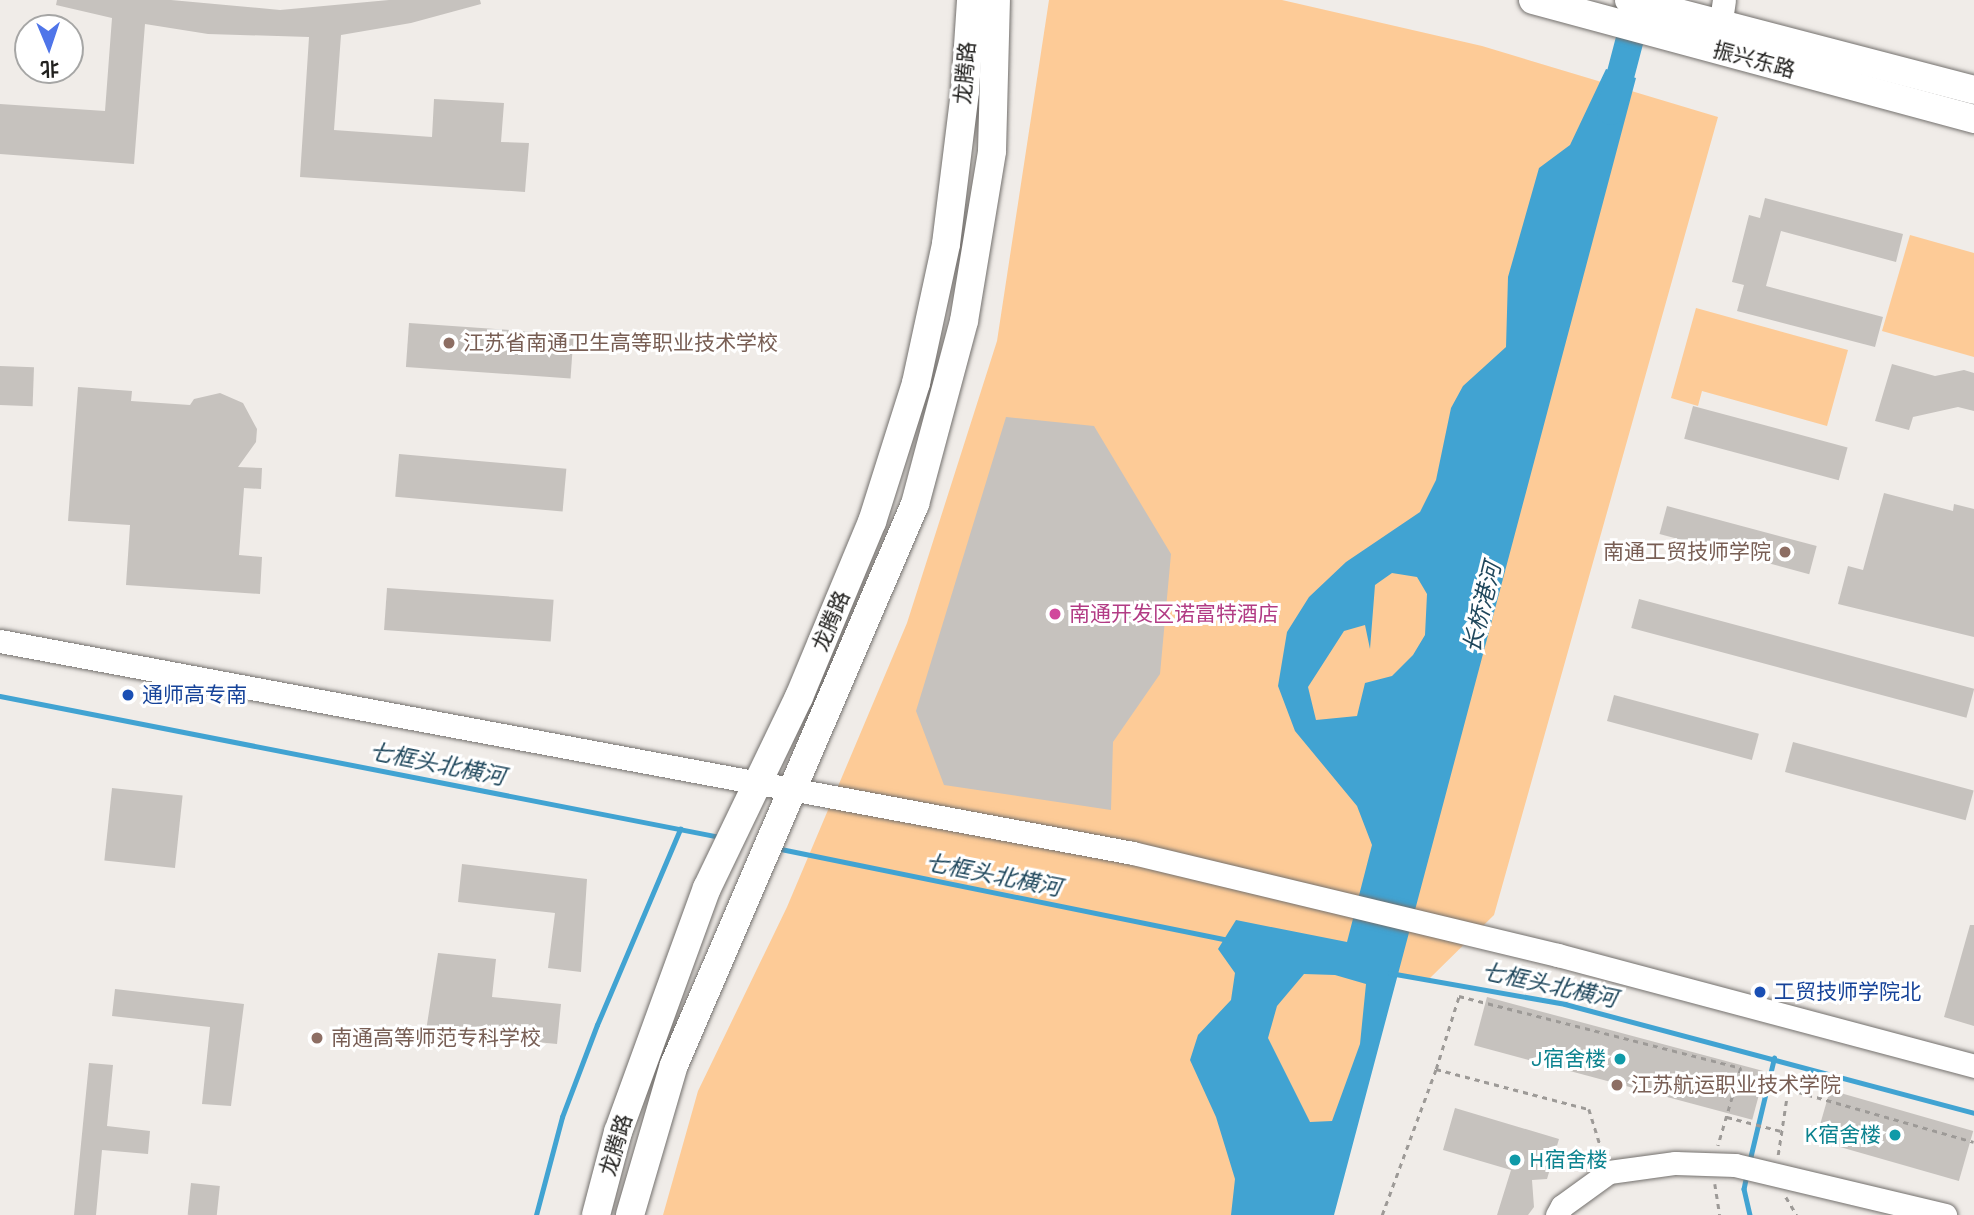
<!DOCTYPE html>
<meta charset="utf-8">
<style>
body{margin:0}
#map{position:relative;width:1974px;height:1215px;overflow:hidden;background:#f0ece8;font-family:"Work Sans","Noto Sans SC",sans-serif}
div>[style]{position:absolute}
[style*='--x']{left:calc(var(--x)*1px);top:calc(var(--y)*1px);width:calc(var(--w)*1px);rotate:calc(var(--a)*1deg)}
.green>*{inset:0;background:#fdcb97}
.water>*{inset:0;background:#41a3d2}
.stream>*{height:4.5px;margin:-2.25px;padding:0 2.25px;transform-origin:2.25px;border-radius:2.25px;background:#41a3d2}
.river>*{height:28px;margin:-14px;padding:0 14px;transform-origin:14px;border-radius:14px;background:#41a3d2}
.building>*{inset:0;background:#c6c2be;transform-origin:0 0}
.path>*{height:2.5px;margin-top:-1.25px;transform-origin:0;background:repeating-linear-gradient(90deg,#9d9a97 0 5px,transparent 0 10px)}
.roads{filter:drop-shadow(0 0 2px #73706d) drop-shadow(0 0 2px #73706d)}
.minor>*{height:23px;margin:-11.5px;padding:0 11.5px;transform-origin:11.5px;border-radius:11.5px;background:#fff}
.major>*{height:28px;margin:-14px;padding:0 14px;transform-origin:14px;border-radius:14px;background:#fff}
.dots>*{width:19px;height:19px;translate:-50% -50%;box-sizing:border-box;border:4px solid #fff;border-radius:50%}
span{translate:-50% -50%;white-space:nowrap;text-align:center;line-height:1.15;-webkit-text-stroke:6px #fff;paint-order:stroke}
.street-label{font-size:21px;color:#21201e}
.education-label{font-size:21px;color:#785e54}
.left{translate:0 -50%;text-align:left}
.right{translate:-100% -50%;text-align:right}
.hotel-label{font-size:21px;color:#b23c85}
.transit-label{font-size:21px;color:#164399}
.culture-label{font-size:21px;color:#0d838f}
.water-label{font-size:23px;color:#1f475c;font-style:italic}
.north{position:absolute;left:14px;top:14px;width:70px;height:70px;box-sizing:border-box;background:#fff;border:2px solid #a6a6a5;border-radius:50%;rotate:178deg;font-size:19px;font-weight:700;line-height:28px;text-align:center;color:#21201e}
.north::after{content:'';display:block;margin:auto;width:24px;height:32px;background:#4f75e9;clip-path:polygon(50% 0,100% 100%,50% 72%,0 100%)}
</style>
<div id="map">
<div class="green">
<i style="clip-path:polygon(1049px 0,1282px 0,1482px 46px,1718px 117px,1494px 915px,1428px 980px,1390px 974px,1327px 1215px,663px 1215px,698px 1091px,787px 907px,907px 623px,997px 341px)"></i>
<i style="clip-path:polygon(1910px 235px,1974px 253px,1974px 357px,1882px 331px)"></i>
<i style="clip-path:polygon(1696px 308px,1848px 350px,1827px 426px,1702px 391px,1698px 406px,1671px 398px)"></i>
</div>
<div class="water">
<i style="clip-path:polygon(evenodd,1606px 69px,1636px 78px,1334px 1215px,1231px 1215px,1235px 1179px,1216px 1117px,1190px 1060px,1198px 1035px,1231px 1000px,1235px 973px,1218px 949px,1236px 920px,1347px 942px,1372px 845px,1357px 806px,1295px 731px,1278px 686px,1287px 632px,1309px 597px,1346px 562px,1420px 512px,1436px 480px,1451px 408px,1463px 386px,1506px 347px,1508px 277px,1539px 168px,1570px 145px,1606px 69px,1392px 573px,1417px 577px,1427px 594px,1425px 635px,1413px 655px,1392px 676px,1365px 683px,1357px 716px,1316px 720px,1308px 687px,1344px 631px,1365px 625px,1370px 649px,1375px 585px,1392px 573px,1606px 69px,1304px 974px,1335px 975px,1366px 984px,1360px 1044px,1332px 1121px,1310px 1122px,1268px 1038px,1277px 1006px,1304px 974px)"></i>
</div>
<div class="stream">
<i style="--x:0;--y:696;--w:734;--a:11.08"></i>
<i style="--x:776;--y:848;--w:460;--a:11.5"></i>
<i style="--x:1390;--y:973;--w:178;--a:10"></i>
<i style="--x:1565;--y:1004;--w:423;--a:14.9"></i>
<i style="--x:1749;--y:1163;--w:108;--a:-76.6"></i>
<i style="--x:1747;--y:1175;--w:14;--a:102"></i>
<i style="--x:1744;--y:1189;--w:27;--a:77"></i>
<i style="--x:536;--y:1215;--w:101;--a:-75.1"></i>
<i style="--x:562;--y:1117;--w:98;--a:-69.2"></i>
<i style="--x:597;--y:1025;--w:213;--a:-67"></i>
</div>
<div class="river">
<i style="--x:1611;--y:111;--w:111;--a:-75.3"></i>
</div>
<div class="building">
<i style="clip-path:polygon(57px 0,171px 0,280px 10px,389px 0,480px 0,481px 4px,411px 23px,341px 35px,334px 130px,432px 137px,434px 99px,504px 103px,501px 142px,529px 143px,525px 192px,300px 177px,309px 37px,208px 34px,145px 24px,134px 164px,0 154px,0 104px,105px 111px,112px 18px,56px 5px)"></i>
<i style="clip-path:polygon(1765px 198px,1903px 234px,1896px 262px,1781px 231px,1766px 286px,1883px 317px,1875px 347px,1737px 311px,1744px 285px,1732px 282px,1749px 215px,1760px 218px)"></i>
<i style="left:409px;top:323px;width:165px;height:44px;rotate:4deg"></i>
<i style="clip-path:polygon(1892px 364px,1935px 376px,1964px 370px,1974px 373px,1974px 411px,1958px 407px,1913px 417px,1909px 430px,1875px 421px)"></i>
<i style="left:0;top:366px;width:34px;height:39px;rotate:2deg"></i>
<i style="clip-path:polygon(78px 387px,132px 391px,131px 401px,190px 405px,194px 399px,220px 393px,243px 403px,257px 429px,256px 442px,238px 467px,262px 468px,261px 489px,244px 488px,239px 555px,262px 557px,260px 594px,126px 585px,130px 525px,68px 521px)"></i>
<i style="left:1693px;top:406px;width:160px;height:34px;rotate:15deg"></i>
<i style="clip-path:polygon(1006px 417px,1094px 426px,1171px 554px,1160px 674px,1113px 742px,1111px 810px,944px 785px,916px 711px)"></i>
<i style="left:399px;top:454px;width:168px;height:43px;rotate:5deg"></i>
<i style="clip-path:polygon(1884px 493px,1953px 511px,1954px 504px,1974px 509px,1974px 637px,1838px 604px,1848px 566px,1863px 570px)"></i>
<i style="left:1667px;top:506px;width:155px;height:29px;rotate:15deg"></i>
<i style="left:387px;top:588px;width:167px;height:42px;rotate:4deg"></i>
<i style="left:1639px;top:599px;width:347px;height:30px;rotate:15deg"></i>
<i style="left:1614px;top:695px;width:150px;height:27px;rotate:15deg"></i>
<i style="left:1793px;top:742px;width:187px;height:31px;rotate:15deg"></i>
<i style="left:112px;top:788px;width:71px;height:73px;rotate:6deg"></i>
<i style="clip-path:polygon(462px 864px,587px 879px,581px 972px,548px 968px,555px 913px,458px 902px)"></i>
<i style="clip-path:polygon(1970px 925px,1974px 925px,1974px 1026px,1944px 1017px)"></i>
<i style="clip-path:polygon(438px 953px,496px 959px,492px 997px,561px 1004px,557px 1044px,426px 1031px)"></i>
<i style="clip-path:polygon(115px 989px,244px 1004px,231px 1106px,202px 1104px,210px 1027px,112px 1016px)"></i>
<i style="left:1487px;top:997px;width:288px;height:50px;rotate:15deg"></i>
<i style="clip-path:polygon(89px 1063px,113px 1065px,107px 1126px,150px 1131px,148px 1154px,102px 1150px,96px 1215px,74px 1215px)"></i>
<i style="left:1830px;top:1090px;width:149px;height:52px;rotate:16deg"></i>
<i style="clip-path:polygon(1455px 1108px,1559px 1139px,1547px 1179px,1532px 1180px,1534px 1207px,1528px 1215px,1497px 1215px,1511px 1170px,1443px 1150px)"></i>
<i style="left:191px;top:1183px;width:29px;height:32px;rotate:6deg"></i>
</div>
<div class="path">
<i style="--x:1436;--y:1069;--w:77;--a:-72.5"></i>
<i style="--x:1459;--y:996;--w:291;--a:14.3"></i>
<i style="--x:1741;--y:1068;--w:81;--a:106.4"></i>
<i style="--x:1727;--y:1117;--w:56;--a:14.5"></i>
<i style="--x:1778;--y:1155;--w:67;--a:-81.4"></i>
<i style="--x:1788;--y:1089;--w:193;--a:15.9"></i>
<i style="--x:1715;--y:1184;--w:31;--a:81"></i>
<i style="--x:1786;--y:1197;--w:21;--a:59"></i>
<i style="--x:1382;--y:1215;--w:156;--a:-69.7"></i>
<i style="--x:1436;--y:1069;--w:158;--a:14.7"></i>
<i style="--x:1589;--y:1109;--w:47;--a:72.7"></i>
</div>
<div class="roads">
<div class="minor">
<i style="--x:1718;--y:40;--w:40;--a:-81.5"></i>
<i style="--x:0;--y:641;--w:1153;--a:10.6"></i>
<i style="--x:1133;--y:853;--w:437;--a:13.5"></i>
<i style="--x:1558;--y:955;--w:431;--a:14.9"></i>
<i style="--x:1557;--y:1215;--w:10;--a:-61"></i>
<i style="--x:1562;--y:1206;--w:58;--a:-35.9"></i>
<i style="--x:1609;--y:1172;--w:67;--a:-7.8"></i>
<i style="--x:1675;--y:1163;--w:60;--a:1.9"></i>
<i style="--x:1735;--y:1165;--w:216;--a:13.4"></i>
</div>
<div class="major">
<i style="--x:1533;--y:0;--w:457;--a:15.1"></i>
<i style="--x:1629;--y:0;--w:357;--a:14.6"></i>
<i style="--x:596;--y:1215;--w:86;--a:-75.2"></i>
<i style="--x:618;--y:1132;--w:260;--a:-70"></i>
<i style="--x:707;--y:888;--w:212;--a:-64.3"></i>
<i style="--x:799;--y:697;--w:190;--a:-67.4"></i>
<i style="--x:872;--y:522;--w:146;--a:-72.4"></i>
<i style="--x:916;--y:383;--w:142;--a:-77.8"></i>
<i style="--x:946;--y:244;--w:154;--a:-82.9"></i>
<i style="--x:965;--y:91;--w:91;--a:-86.2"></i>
<i style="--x:630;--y:1215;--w:156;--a:-73.7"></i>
<i style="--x:674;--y:1065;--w:611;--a:-66.75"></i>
<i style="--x:915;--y:504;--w:189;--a:-75"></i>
<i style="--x:964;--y:321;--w:172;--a:-80.6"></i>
<i style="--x:992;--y:151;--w:151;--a:-88.5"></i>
</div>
</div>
<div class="dots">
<i style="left:449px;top:343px;background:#8d6e63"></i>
<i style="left:1785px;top:552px;background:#8d6e63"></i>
<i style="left:1055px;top:614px;background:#d1479c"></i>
<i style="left:128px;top:695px;background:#1a4fb4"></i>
<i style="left:1760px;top:992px;background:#1a4fb4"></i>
<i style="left:317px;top:1038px;background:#8d6e63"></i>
<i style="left:1620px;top:1059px;background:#0f9aa8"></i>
<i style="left:1617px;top:1085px;background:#8d6e63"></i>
<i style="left:1895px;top:1135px;background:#0f9aa8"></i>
<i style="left:1515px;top:1160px;background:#0f9aa8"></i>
</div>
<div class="street-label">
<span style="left:1754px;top:60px;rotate:15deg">振兴东路</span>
<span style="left:965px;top:73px;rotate:-85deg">龙腾路</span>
<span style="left:831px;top:621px;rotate:-67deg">龙腾路</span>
<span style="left:616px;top:1145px;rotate:-73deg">龙腾路</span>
</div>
<div class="education-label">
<span class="left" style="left:463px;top:343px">江苏省南通卫生高等职业技术学校</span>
<span class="right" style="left:1771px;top:552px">南通工贸技师学院</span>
<span class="left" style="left:331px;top:1038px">南通高等师范专科学校</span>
<span class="left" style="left:1631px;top:1085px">江苏航运职业技术学院</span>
</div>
<div class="hotel-label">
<span class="left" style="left:1069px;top:614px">南通开发区诺富特酒店</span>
</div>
<div class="transit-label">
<span class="left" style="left:142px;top:695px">通师高专南</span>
<span class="left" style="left:1774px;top:992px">工贸技师学院北</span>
</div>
<div class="culture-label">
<span class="right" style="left:1606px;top:1059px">J宿舍楼</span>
<span class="right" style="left:1881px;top:1135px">K宿舍楼</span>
<span class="left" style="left:1529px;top:1160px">H宿舍楼</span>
</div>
<div class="water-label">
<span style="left:1483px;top:608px;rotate:-76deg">长桥港河</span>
<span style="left:437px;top:765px;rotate:11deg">七框头北横河</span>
<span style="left:993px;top:876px;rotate:11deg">七框头北横河</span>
<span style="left:1549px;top:986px;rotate:12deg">七框头北横河</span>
</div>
<div class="north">北</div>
</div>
